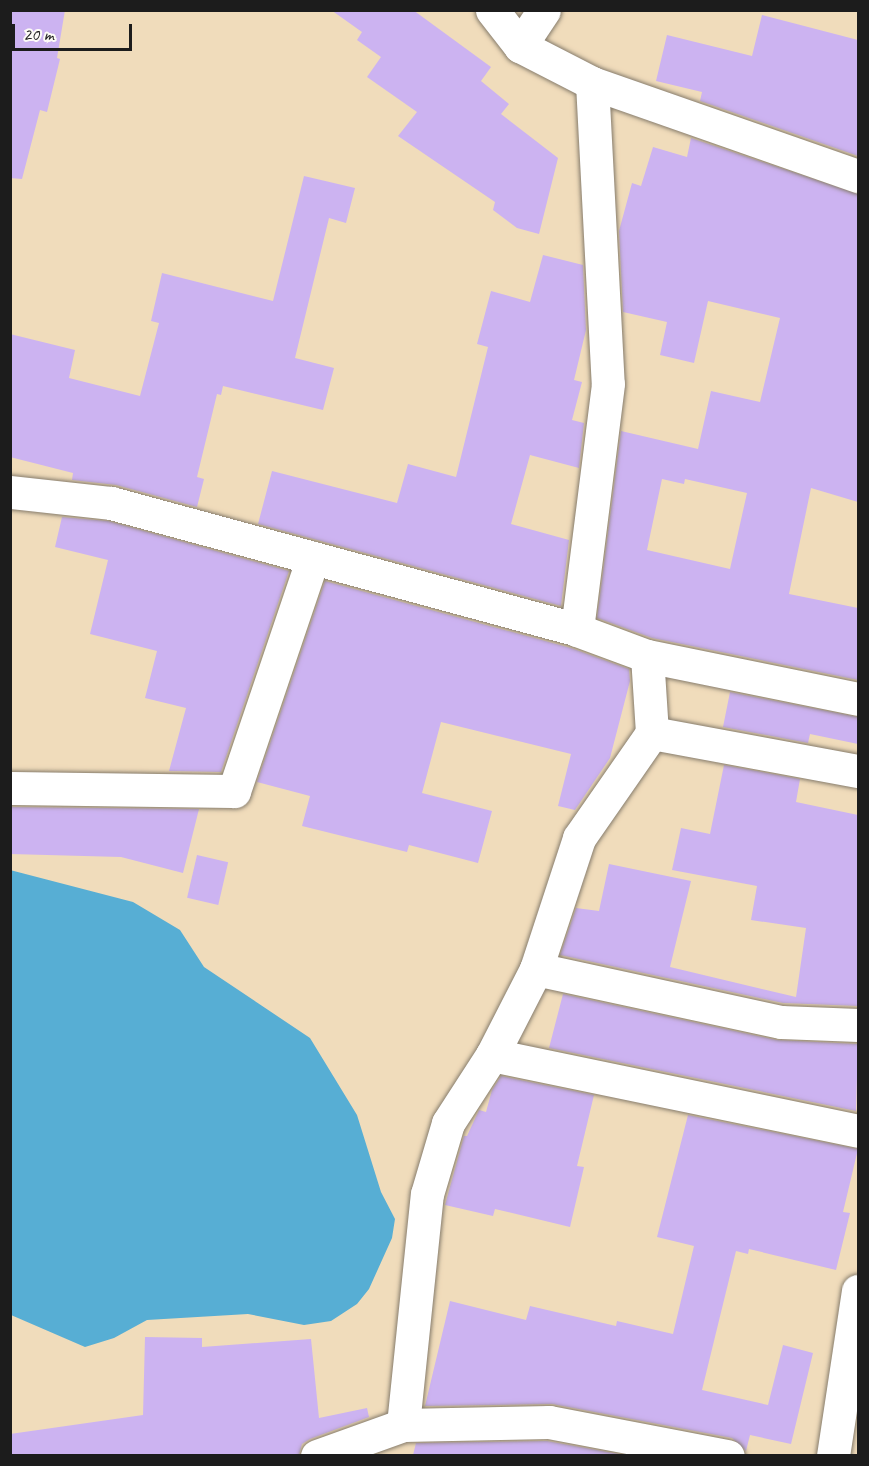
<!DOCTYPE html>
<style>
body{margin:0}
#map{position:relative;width:869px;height:1466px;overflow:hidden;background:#f0dcbb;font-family:Caveat,sans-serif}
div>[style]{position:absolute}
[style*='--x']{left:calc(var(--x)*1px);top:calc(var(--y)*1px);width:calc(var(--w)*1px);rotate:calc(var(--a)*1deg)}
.water>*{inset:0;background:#57aed4}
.building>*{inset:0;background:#ccb3f1;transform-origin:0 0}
.roads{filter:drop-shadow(0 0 2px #867c6c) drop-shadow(0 0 2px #867c6c)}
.minor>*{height:33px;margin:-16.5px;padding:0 16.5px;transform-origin:16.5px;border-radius:16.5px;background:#fff}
span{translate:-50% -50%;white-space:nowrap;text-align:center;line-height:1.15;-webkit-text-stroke:6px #fdfcf7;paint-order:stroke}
.frame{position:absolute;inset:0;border:12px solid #1c1c1c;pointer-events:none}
.scale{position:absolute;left:12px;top:24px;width:120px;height:27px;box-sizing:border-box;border:3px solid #1c1c1c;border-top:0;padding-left:8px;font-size:18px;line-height:21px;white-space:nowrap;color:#1c1c1c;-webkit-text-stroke:4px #fdfcf7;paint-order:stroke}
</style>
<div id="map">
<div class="water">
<i style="clip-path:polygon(10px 870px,133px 902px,180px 930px,204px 967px,310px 1038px,357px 1115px,381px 1192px,395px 1219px,392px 1238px,369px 1289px,357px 1304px,331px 1321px,304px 1325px,248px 1314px,147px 1320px,114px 1338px,85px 1347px,11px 1315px)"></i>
</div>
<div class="building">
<i style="clip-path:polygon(10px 10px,65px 10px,57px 58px,60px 59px,47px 112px,40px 110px,22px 179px,10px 178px)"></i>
<i style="clip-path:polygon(331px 10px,413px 10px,491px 67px,481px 81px,509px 104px,501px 114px,558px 158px,539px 234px,517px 228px,493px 210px,495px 202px,398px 136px,417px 112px,367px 77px,381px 57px,357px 40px,362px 32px)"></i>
<i style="clip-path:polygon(762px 15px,858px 40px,858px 156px,700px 101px,702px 92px,656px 81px,667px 35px,752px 56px)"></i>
<i style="clip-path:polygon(evenodd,691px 138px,858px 194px,858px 502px,811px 488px,789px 594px,858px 608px,858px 680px,652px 638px,597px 618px,621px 431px,698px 449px,711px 391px,760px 402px,780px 318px,708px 301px,694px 363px,660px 355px,667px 322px,623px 312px,619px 231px,632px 183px,641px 186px,653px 147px,687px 157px,691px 138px,662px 479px,684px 484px,685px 479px,747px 493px,730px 569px,647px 550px,662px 479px)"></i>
<i style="clip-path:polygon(304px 176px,355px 188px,346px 223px,329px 218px,295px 358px,334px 368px,323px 410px,223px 386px,221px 395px,217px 394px,197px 477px,204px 479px,197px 507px,116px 485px,72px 480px,73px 473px,10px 457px,10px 334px,75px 350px,69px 378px,140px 396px,159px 323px,151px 321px,162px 273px,273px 301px)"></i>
<i style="clip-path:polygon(543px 255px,583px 265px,586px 330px,574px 380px,582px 382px,572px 420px,584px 423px,579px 468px,530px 455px,511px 524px,569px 540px,561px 606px,258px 524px,272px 471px,397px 503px,408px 464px,456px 477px,488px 347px,477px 344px,491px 291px,530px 302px)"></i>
<i style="clip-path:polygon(62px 517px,108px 521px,289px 571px,221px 772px,169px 771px,186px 708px,145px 698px,157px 651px,90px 634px,108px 560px,55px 547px)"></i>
<i style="clip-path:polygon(325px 581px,571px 648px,629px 669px,630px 681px,610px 758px,575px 810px,558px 806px,571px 754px,441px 722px,422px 793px,492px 811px,478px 863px,409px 845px,407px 852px,302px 826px,310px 796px,257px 782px)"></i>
<i style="clip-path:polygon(730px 692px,858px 717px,858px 744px,810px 734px,808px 743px,723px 727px)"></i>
<i style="clip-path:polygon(724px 765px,800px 779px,796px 802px,858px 815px,858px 1006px,783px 1003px,560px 955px,576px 908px,599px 911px,609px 864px,691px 881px,670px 967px,796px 997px,806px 928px,751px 920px,757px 886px,672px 870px,681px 828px,710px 834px)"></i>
<i style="clip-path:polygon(10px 807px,199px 809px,183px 873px,121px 857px,10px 854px)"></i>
<i style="left:197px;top:855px;width:32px;height:44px;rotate:13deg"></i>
<i style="clip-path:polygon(563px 994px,777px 1040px,858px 1044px,856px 1111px,549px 1048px)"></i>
<i style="clip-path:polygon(501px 1076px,594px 1095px,577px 1166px,584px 1167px,570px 1227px,495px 1209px,493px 1216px,445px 1205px,464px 1136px,467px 1136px,479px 1110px,486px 1112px,492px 1090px)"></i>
<i style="clip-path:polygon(688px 1115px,858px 1149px,843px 1212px,850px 1213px,836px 1270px,749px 1249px,748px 1254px,736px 1251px,702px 1390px,768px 1405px,783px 1345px,813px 1353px,791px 1444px,750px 1435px,746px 1451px,732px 1438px,552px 1404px,425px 1406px,450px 1301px,526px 1320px,530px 1306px,616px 1326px,617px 1321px,673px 1334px,694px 1246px,657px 1237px)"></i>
<i style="clip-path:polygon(145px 1337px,202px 1338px,202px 1347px,311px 1339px,319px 1418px,367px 1408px,369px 1417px,310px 1439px,302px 1444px,299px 1455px,10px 1455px,10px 1434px,143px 1415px)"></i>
<i style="clip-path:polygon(547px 1441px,625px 1455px,413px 1455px,416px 1443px)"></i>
</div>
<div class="roads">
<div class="minor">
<i style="--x:492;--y:10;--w:46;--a:52.1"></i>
<i style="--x:520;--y:46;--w:81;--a:27.2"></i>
<i style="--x:592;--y:83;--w:301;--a:87"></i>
<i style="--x:608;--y:384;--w:248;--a:97.2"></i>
<i style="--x:520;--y:46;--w:43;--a:-56.3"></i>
<i style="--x:592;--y:83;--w:282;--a:19.3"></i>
<i style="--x:10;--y:492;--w:102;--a:6.2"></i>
<i style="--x:111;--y:503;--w:483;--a:15.2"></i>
<i style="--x:577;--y:630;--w:75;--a:20.4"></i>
<i style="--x:647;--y:656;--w:215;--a:11.5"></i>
<i style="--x:652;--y:733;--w:209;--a:10.5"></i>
<i style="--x:10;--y:788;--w:224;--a:0.8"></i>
<i style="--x:234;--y:791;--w:246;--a:-71.3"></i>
<i style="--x:536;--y:969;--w:251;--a:12.2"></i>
<i style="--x:781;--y:1022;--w:77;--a:2.2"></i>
<i style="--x:492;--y:1055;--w:374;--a:11.7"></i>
<i style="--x:403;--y:1425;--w:232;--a:-84.1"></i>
<i style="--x:427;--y:1194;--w:74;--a:-73.5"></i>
<i style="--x:448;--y:1123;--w:81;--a:-57.1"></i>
<i style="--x:492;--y:1055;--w:97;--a:-62.9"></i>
<i style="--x:536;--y:969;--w:138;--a:-71.8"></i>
<i style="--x:579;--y:838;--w:128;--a:-55.2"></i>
<i style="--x:652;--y:733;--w:77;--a:-93.7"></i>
<i style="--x:317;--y:1456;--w:91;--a:-19.8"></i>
<i style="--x:403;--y:1425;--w:146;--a:-1.2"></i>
<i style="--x:549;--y:1422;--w:182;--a:10.8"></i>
<i style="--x:833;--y:1456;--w:167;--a:-81.4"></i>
</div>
</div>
<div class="frame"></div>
<div class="scale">20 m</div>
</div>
